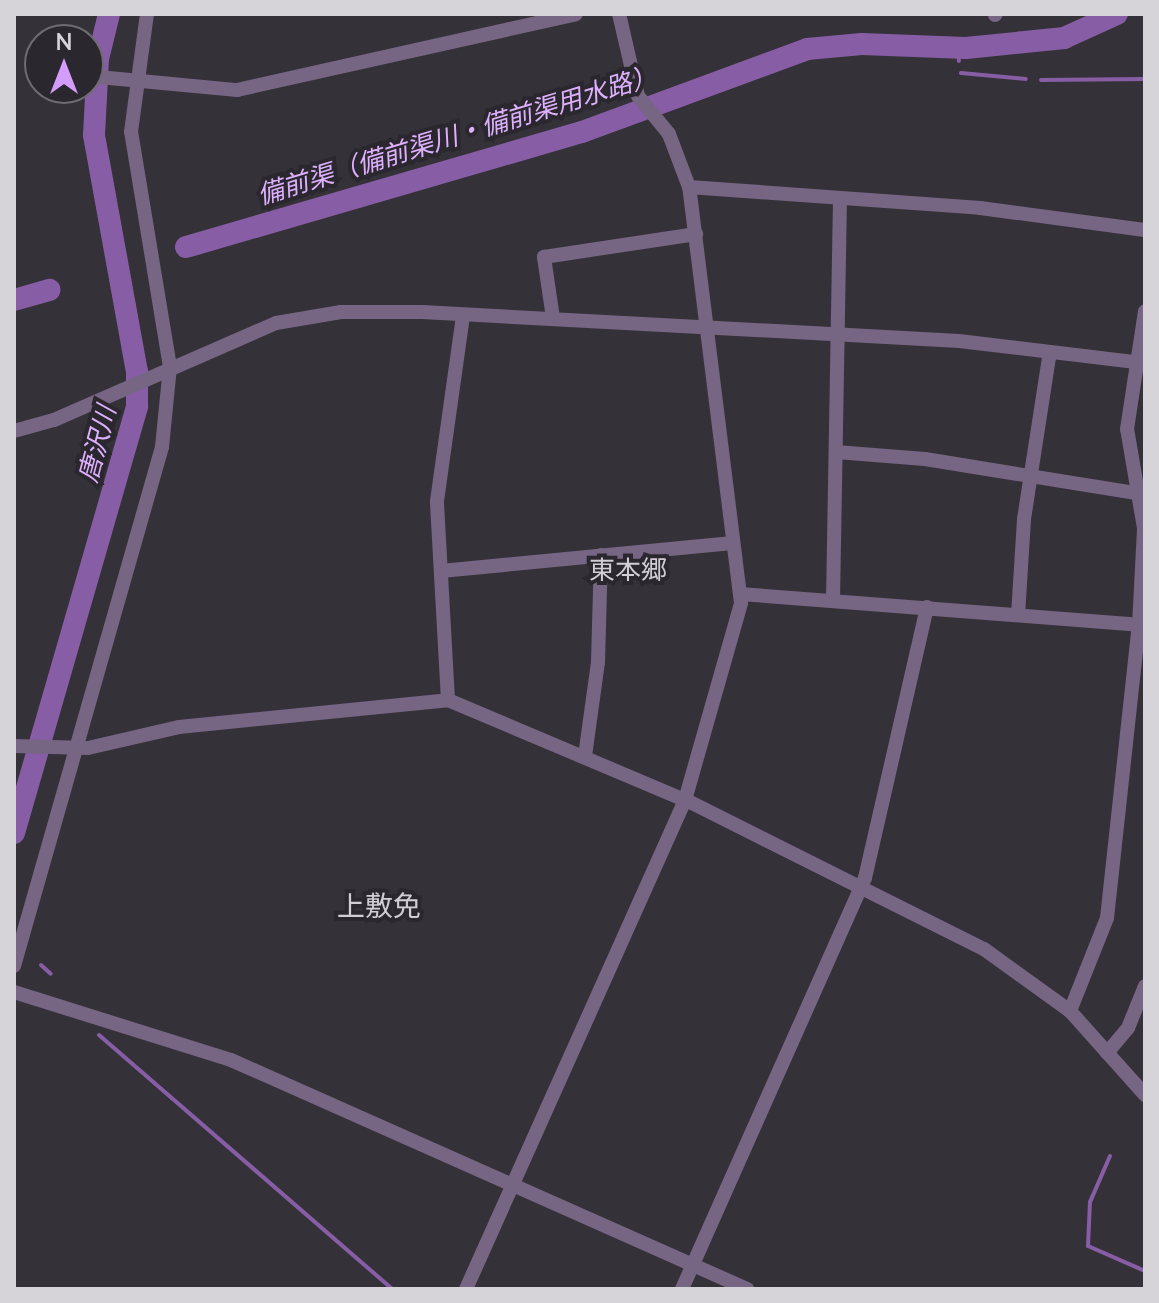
<!DOCTYPE html>
<meta charset="utf-8">
<style>
body{margin:0}
#map{position:relative;width:1159px;height:1303px;overflow:hidden;background:#353138;font-family:Lato,"Noto Sans JP",sans-serif}
div>[style]{position:absolute}
[style*='--x']{left:calc(var(--x)*1px);top:calc(var(--y)*1px);width:calc(var(--w)*1px);rotate:calc(var(--a)*1deg)}
.stream>*{height:4px;margin:-2px;padding:0 2px;transform-origin:2px;border-radius:2px;background:#875ea5}
.river>*{height:22px;margin:-11px;padding:0 11px;transform-origin:11px;border-radius:11px;background:#875ea5}
.minor>*{height:14px;margin:-7px;padding:0 7px;transform-origin:7px;border-radius:7px;background:#776584}
span{translate:-50% -50%;white-space:nowrap;text-align:center;line-height:1.15;-webkit-text-stroke:8px #2b272e;paint-order:stroke}
.water-label{font-size:26px;color:#ddb0fe;font-style:italic}
.neighbourhood-label{font-size:26px;color:#d1cdd5}
.quarter-label{font-size:28px;color:#d1cdd5}
.frame{position:absolute;inset:0;border:16px solid #d6d4d8;pointer-events:none}
.north{position:absolute;left:24px;top:24px;width:80px;height:80px;box-sizing:border-box;background:#2b272e;border:2px solid #6f6c72;border-radius:50%;rotate:0deg;font-size:22px;font-weight:700;line-height:32px;text-align:center;color:#d6d4d8}
.north::after{content:'';display:block;margin:auto;width:28px;height:36px;background:#d49cfc;clip-path:polygon(50% 0,100% 100%,50% 72%,0 100%)}
</style>
<div id="map">
<div class="stream">
<i style="--x:958;--y:48;--w:13;--a:86"></i>
<i style="--x:961;--y:73;--w:65;--a:5.3"></i>
<i style="--x:1041;--y:80;--w:104;--a:-0.6"></i>
<i style="--x:41;--y:965;--w:13;--a:42"></i>
<i style="--x:99;--y:1035;--w:388;--a:40.9"></i>
<i style="--x:1110;--y:1156;--w:50;--a:113.5"></i>
<i style="--x:1090;--y:1202;--w:44;--a:92.6"></i>
<i style="--x:1088;--y:1246;--w:62;--a:23.7"></i>
</div>
<div class="river">
<i style="--x:186;--y:247;--w:412;--a:-16.2"></i>
<i style="--x:582;--y:132;--w:240;--a:-20.2"></i>
<i style="--x:807;--y:49;--w:55;--a:-5.2"></i>
<i style="--x:862;--y:44;--w:104;--a:2.2"></i>
<i style="--x:966;--y:48;--w:99;--a:-5.8"></i>
<i style="--x:1064;--y:38;--w:58;--a:-24.4"></i>
<i style="--x:14;--y:300;--w:37;--a:-16"></i>
<i style="--x:14;--y:833;--w:444;--a:-73.9"></i>
<i style="--x:137;--y:406;--w:34;--a:-90"></i>
<i style="--x:137;--y:372;--w:241;--a:-100.3"></i>
<i style="--x:94;--y:135;--w:76;--a:-87"></i>
<i style="--x:98;--y:59;--w:46;--a:-76.3"></i>
</div>
<div class="minor">
<i style="--x:995;--y:15;--w:1;--a:-45"></i>
<i style="--x:88;--y:76;--w:150;--a:5.4"></i>
<i style="--x:237;--y:90;--w:347;--a:-12.6"></i>
<i style="--x:689;--y:187;--w:292;--a:4.1"></i>
<i style="--x:980;--y:208;--w:166;--a:7.6"></i>
<i style="--x:553;--y:318;--w:62;--a:-98.4"></i>
<i style="--x:544;--y:257;--w:154;--a:-8.6"></i>
<i style="--x:14;--y:431;--w:41;--a:-15.4"></i>
<i style="--x:54;--y:420;--w:242;--a:-23.6"></i>
<i style="--x:276;--y:323;--w:66;--a:-9.6"></i>
<i style="--x:341;--y:312;--w:81;--a:0"></i>
<i style="--x:422;--y:312;--w:538;--a:3.09"></i>
<i style="--x:959;--y:341;--w:176;--a:6.8"></i>
<i style="--x:836;--y:452;--w:89;--a:4.5"></i>
<i style="--x:925;--y:459;--w:214;--a:9.2"></i>
<i style="--x:441;--y:571;--w:293;--a:-5.5"></i>
<i style="--x:740;--y:594;--w:400;--a:4.4"></i>
<i style="--x:833;--y:600;--w:402;--a:-89"></i>
<i style="--x:1018;--y:615;--w:96;--a:-86.4"></i>
<i style="--x:1024;--y:519;--w:169;--a:-81.2"></i>
<i style="--x:448;--y:700;--w:199;--a:-93.2"></i>
<i style="--x:437;--y:501;--w:188;--a:-82"></i>
<i style="--x:14;--y:746;--w:74;--a:1.5"></i>
<i style="--x:88;--y:748;--w:93;--a:-13"></i>
<i style="--x:179;--y:727;--w:270;--a:-5.7"></i>
<i style="--x:448;--y:700;--w:263;--a:22.9"></i>
<i style="--x:690;--y:802;--w:329;--a:26.6"></i>
<i style="--x:984;--y:949;--w:106;--a:35.8"></i>
<i style="--x:1070;--y:1011;--w:113;--a:48.2"></i>
<i style="--x:585;--y:756;--w:95;--a:-82.1"></i>
<i style="--x:598;--y:662;--w:107;--a:-88.4"></i>
<i style="--x:14;--y:966;--w:540;--a:-74.08"></i>
<i style="--x:162;--y:447;--w:80;--a:-84.3"></i>
<i style="--x:170;--y:367;--w:238;--a:-99.4"></i>
<i style="--x:131;--y:132;--w:119;--a:-82.3"></i>
<i style="--x:14;--y:992;--w:227;--a:17.4"></i>
<i style="--x:231;--y:1060;--w:565;--a:23.93"></i>
<i style="--x:1070;--y:1011;--w:100;--a:-68.3"></i>
<i style="--x:1107;--y:918;--w:295;--a:-83.8"></i>
<i style="--x:1139;--y:625;--w:97;--a:-87"></i>
<i style="--x:1144;--y:528;--w:100;--a:-99.7"></i>
<i style="--x:1127;--y:429;--w:119;--a:-81.3"></i>
<i style="--x:1107;--y:1053;--w:33;--a:-50"></i>
<i style="--x:1128;--y:1028;--w:45;--a:-68"></i>
<i style="--x:466;--y:1289;--w:536;--a:-65.87"></i>
<i style="--x:685;--y:800;--w:205;--a:-74.1"></i>
<i style="--x:741;--y:603;--w:419;--a:-97.1"></i>
<i style="--x:689;--y:187;--w:57;--a:-110.7"></i>
<i style="--x:669;--y:134;--w:49;--a:-129.2"></i>
<i style="--x:638;--y:96;--w:84;--a:-103"></i>
<i style="--x:682;--y:1289;--w:450;--a:-66"></i>
<i style="--x:865;--y:878;--w:278;--a:-77.1"></i>
</div>
<div class="water-label">
<span style="left:457px;top:135px;rotate:-17deg">備前渠（備前渠川・備前渠用水路）</span>
<span style="left:97px;top:444px;rotate:-75deg">唐沢川</span>
</div>
<div class="neighbourhood-label">
<span style="left:628px;top:570px">東本郷</span>
</div>
<div class="quarter-label">
<span style="left:379px;top:905px">上敷免</span>
</div>
<div class="frame"></div>
<div class="north">N</div>
</div>
